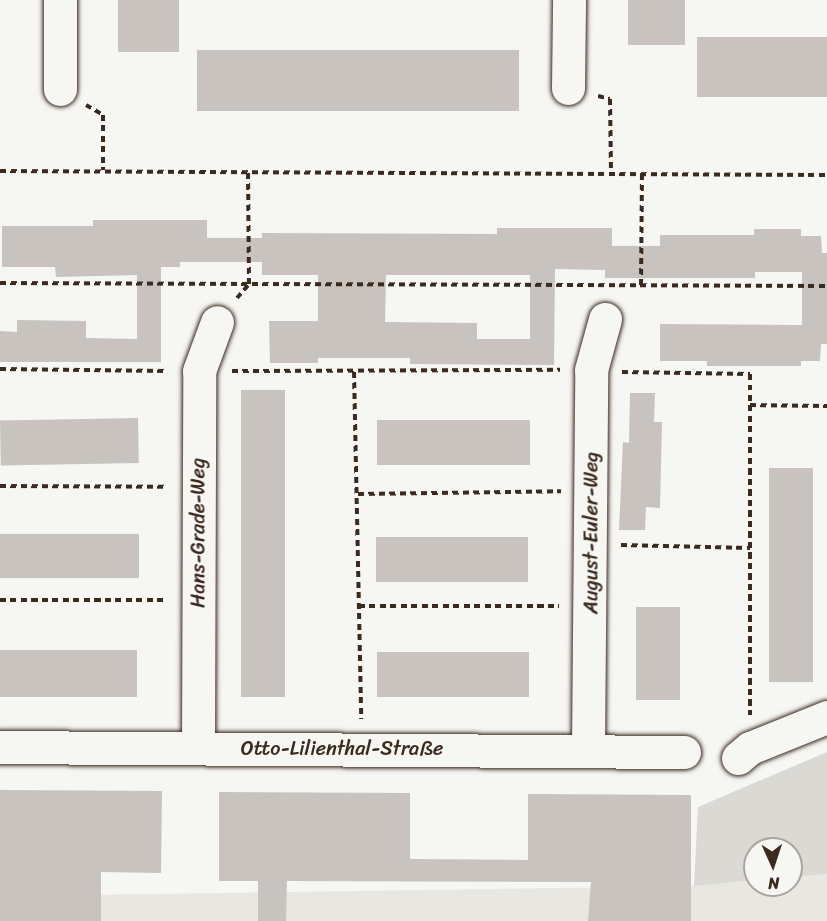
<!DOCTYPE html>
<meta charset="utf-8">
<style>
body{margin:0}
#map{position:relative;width:827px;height:921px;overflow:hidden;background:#f6f6f2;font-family:Sriracha,sans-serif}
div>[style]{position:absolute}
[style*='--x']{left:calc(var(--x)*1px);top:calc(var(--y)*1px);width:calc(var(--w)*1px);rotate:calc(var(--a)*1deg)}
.built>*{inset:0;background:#e8e7e2}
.green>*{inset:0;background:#dad9d3}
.building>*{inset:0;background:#c8c3be;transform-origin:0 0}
.path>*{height:4px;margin-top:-2px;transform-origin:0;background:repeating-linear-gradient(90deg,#3b2a1e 0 6px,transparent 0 10.5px)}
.roads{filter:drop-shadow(0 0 2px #3b2a1e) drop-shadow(0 0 2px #3b2a1e)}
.minor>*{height:33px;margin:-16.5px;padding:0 16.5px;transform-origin:16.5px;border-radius:16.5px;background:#f6f6f2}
span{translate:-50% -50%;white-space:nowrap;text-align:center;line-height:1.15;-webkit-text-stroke:4.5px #f6f6f2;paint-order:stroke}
.street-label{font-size:20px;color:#3b2a1e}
.north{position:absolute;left:743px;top:837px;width:60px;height:60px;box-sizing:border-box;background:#f6f6f2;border:2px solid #aba49d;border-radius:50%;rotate:177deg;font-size:16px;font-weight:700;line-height:24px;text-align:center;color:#3b2a1e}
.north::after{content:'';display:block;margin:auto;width:21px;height:27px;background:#3b2a1e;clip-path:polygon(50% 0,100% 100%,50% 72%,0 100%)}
</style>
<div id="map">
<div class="built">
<i style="clip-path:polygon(827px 874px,827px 921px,0 921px,90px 895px,694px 886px,755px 880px,755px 885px,791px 885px,791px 877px)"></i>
</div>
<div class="green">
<i style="clip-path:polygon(827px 752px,827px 874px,791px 877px,791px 849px,755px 849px,755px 880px,694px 886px,698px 807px)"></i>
</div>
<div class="building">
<i style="left:118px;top:0;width:61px;height:52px"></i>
<i style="left:628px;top:0;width:57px;height:45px"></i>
<i style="left:697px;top:37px;width:130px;height:60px"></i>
<i style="left:197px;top:50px;width:322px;height:61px"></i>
<i style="clip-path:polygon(evenodd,93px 220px,207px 220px,207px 238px,262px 238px,262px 233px,497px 234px,497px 228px,612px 228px,612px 246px,660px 246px,660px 235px,754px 235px,754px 229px,801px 229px,801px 236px,821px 236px,822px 253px,827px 253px,827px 344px,821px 344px,820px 361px,801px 361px,801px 366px,707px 366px,707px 361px,660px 361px,660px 324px,802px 325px,802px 272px,755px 272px,755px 278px,605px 278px,605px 270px,555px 269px,554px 365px,410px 364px,410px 358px,318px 358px,318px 363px,270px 363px,269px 321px,318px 321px,318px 275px,262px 275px,262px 262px,180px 262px,180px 267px,161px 267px,161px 362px,0 362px,0 331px,17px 332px,17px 320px,86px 321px,86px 338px,137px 339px,137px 275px,56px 277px,55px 267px,2px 267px,2px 226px,93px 226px,93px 220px,386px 275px,530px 275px,530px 339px,477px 339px,477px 323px,385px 322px,386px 275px)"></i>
<i style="left:241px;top:390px;width:44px;height:307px"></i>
<i style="clip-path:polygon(630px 393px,655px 393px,654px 422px,662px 422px,660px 508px,646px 507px,645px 530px,619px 530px,623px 442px,629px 443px)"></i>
<i style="left:138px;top:418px;width:45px;height:138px;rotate:89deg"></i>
<i style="left:377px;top:420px;width:153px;height:45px"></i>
<i style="left:769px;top:468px;width:44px;height:214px"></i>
<i style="left:139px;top:534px;width:44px;height:139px;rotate:90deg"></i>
<i style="left:376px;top:537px;width:152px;height:45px"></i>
<i style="left:636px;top:607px;width:44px;height:93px"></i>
<i style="left:0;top:650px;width:137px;height:47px"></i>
<i style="left:377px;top:652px;width:152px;height:45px"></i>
<i style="clip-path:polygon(0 790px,162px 791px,161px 873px,101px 872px,101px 921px,0 921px)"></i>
<i style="clip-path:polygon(219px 792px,410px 793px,410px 859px,528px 860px,528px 794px,691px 795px,691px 921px,588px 921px,591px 882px,287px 881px,286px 921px,258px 921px,258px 881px,219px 881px)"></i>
</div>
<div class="path">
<i style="--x:598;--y:96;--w:12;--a:14"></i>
<i style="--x:610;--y:99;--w:74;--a:89.2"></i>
<i style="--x:86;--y:105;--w:20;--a:30"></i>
<i style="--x:103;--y:115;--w:55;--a:90"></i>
<i style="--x:0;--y:171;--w:827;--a:0.28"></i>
<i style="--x:0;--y:283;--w:827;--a:0.21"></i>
<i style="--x:641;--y:285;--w:112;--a:-89.5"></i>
<i style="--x:237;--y:298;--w:18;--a:-49"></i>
<i style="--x:249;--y:284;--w:112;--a:-90.5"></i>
<i style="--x:0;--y:369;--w:167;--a:0.7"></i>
<i style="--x:232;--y:371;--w:328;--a:-0.2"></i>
<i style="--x:354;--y:372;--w:347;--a:88.8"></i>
<i style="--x:622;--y:372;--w:128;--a:0.9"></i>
<i style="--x:750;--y:374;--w:341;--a:90"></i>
<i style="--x:750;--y:405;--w:77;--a:0.7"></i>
<i style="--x:0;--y:486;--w:167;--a:0.3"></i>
<i style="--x:358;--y:494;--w:203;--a:-0.8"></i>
<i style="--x:621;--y:545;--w:129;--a:1.3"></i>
<i style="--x:0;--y:600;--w:167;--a:0"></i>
<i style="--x:359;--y:606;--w:200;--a:0"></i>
</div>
<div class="roads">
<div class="minor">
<i style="--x:568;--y:88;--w:88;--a:-89.3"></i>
<i style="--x:60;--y:89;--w:89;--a:-90"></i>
<i style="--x:0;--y:747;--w:684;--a:0.42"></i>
<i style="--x:198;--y:748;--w:377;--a:-89.8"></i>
<i style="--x:199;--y:371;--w:52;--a:-69.8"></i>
<i style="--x:588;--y:749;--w:379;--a:-89.5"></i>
<i style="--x:591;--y:370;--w:53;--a:-74.6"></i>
<i style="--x:738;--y:758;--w:16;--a:-40"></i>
<i style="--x:750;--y:748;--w:83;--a:-21.9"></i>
</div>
</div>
<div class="street-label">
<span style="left:198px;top:533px;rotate:-90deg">Hans-Grade-Weg</span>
<span style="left:591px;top:533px;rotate:-90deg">August-Euler-Weg</span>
<span style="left:342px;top:748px">Otto-Lilienthal-Straße</span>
</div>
<div class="north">N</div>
</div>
